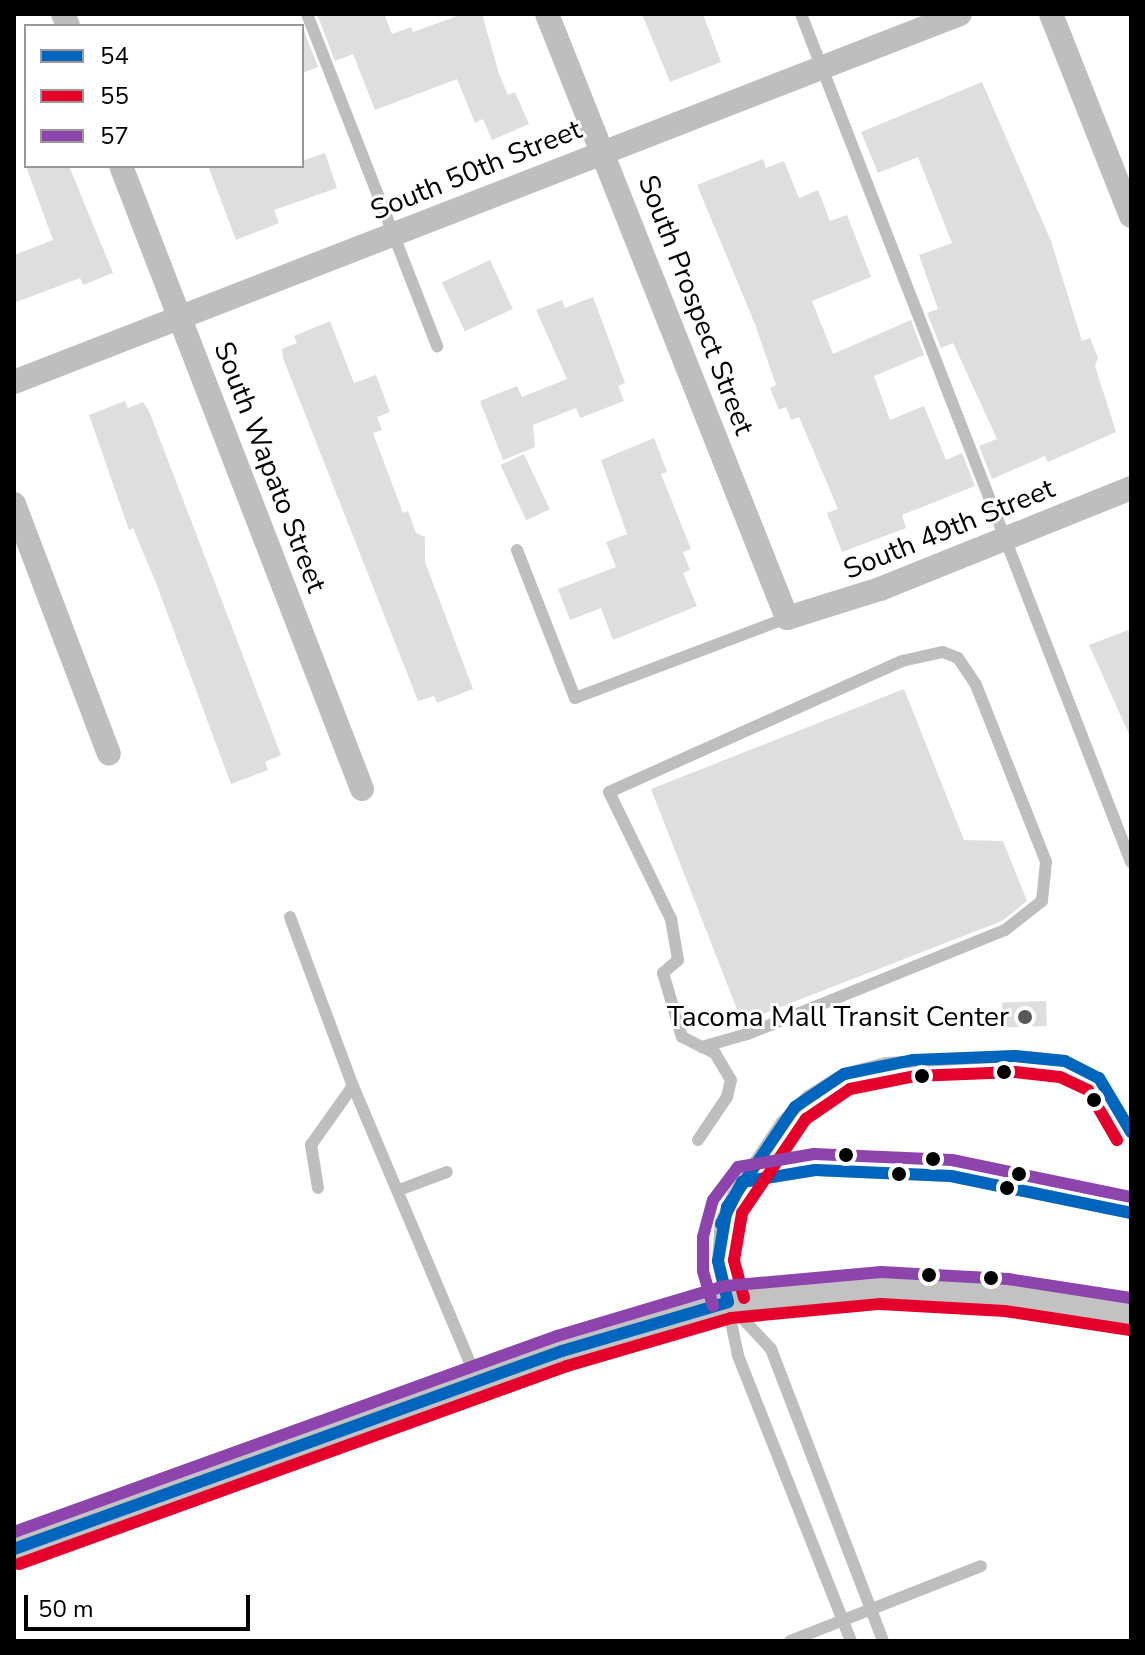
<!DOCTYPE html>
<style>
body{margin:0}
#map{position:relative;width:1145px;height:1655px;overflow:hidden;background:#fff;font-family:"Nunito Sans",sans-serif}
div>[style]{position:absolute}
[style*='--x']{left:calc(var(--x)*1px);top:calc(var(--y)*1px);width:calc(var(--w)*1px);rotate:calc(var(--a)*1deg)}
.building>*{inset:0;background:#dedede;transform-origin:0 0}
.lane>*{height:12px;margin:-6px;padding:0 6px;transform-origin:6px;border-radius:6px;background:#bebebe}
.street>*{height:24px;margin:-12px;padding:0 12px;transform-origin:12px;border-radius:12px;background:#bebebe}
.secondary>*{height:36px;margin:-18px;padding:0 18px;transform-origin:18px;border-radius:18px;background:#c2c2c2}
.bus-1>*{height:12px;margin:-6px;padding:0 6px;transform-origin:6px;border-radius:6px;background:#0065bd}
.bus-2>*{height:12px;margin:-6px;padding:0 6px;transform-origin:6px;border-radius:6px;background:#e4002b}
.bus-3>*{height:12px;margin:-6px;padding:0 6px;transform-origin:6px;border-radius:6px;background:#8e44ad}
.dots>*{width:22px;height:22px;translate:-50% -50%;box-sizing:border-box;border:4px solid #fff;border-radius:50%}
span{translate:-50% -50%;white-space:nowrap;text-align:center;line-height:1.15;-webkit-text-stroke:6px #fff;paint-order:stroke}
.street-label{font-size:28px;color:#000}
.poi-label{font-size:28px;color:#000}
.right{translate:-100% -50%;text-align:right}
.frame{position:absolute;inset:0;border:16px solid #000;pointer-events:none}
.legend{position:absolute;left:24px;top:24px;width:280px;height:144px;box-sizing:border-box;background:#fff;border:2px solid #999;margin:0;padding:10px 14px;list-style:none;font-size:24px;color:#000}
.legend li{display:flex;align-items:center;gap:16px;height:40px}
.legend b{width:40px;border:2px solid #999}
.scale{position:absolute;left:24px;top:1595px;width:226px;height:36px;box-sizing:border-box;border:4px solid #000;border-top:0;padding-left:10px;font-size:24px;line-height:28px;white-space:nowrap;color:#000;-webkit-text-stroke:6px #fff;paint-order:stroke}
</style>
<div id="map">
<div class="building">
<i style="clip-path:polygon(317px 14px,384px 14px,392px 34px,411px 27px,413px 32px,463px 14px,482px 14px,499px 74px,508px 95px,515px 92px,529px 124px,492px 140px,483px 119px,475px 123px,457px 79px,375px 110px,353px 54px,335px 61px)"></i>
<i style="clip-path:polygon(642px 14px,703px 14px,721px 62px,670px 82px)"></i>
<i style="clip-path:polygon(302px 26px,318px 67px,302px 73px)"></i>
<i style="clip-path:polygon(982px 82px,1051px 241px,1082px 341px,1090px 338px,1098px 358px,1095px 366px,1116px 432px,1048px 462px,1045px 456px,992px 479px,979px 446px,997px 439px,953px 343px,941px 348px,927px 313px,938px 309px,919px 255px,952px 243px,918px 157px,878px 173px,861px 132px)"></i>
<i style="clip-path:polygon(325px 153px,337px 188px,274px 210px,279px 223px,236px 240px,208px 166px,302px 166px,302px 161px)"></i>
<i style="clip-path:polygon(763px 159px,766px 168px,784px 161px,799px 198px,818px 190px,830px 221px,847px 215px,871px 277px,812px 301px,833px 354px,911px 320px,924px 355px,874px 376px,890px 420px,924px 406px,946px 460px,962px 453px,975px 486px,902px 515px,906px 528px,842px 552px,827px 513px,838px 509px,799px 417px,791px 420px,786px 407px,779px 410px,770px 388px,776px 385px,755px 324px,697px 185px)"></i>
<i style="clip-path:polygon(26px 166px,69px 166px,113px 273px,83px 285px,80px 278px,14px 303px,14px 255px,53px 240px)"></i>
<i style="left:490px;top:260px;width:54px;height:53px;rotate:65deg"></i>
<i style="clip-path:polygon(593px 297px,625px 383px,618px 386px,624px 401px,580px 418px,576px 408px,533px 425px,535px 447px,503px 460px,480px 401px,517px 386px,522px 397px,567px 379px,536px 310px,562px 300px,565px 308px)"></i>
<i style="clip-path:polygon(330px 321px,354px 383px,376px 375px,390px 412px,377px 417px,382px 430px,373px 433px,403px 513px,408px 511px,416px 533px,425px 537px,425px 562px,473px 689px,437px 703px,434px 696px,418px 701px,283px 358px,282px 349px,297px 343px,294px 336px)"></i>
<i style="clip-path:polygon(125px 401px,128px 408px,143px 402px,149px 411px,281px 755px,265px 762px,268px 770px,231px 784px,156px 583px,133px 528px,129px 530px,89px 415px)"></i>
<i style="clip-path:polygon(654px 438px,667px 472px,661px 474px,691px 549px,683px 552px,690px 570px,683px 573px,697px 606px,613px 640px,601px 608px,570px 620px,558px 589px,616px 567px,606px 542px,627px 534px,601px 460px)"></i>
<i style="left:524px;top:454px;width:61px;height:26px;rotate:65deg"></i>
<i style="clip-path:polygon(1131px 629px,1131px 734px,1129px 734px,1089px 645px)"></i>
<i style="clip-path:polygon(904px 689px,964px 840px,1003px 841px,1027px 901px,1002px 921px,742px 1022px,651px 789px)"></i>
<i style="left:1046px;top:1001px;width:25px;height:44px;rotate:88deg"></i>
</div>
<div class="lane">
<i style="--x:307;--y:14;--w:357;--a:68.6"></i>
<i style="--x:801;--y:14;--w:910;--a:68.74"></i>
<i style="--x:517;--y:550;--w:159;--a:68.6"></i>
<i style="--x:575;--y:698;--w:227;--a:-20.7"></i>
<i style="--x:290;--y:917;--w:180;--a:69.6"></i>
<i style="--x:353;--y:1086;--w:318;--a:67.1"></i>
<i style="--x:698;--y:1140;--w:52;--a:-56"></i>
<i style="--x:727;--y:1097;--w:17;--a:-77"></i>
<i style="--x:731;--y:1080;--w:31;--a:-121"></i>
<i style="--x:715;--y:1053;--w:14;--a:-155"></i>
<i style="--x:702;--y:1047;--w:22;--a:-153"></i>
<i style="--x:682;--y:1037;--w:67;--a:-106.5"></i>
<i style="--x:663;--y:973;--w:20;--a:-41"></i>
<i style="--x:678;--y:960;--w:42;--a:-99.7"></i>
<i style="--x:671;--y:919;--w:141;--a:-116"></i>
<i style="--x:609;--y:792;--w:321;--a:-24.1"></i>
<i style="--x:902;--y:661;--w:42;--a:-12.4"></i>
<i style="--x:943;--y:652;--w:16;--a:22"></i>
<i style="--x:958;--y:658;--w:32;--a:56"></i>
<i style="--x:976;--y:685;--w:190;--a:68.4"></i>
<i style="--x:1046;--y:862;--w:39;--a:96"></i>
<i style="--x:1042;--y:901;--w:47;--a:141.9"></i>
<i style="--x:1005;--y:930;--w:278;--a:158"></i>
<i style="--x:747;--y:1034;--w:47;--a:163.9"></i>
<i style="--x:742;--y:1182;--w:74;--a:-9.3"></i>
<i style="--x:815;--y:1170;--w:136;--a:2.5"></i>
<i style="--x:951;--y:1176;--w:184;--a:11.6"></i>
<i style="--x:318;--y:1188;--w:44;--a:-99.2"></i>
<i style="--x:311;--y:1145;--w:72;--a:-54.6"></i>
<i style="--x:399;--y:1190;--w:51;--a:-20.6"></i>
<i style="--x:733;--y:1308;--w:56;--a:47.2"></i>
<i style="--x:771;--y:1349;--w:313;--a:69"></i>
<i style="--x:790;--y:1641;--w:205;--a:-21.4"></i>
<i style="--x:851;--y:1641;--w:308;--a:-111.6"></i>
<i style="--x:738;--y:1355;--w:96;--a:-102"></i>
<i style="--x:718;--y:1261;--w:39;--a:-86"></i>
<i style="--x:721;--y:1222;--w:30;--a:-66"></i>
<i style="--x:733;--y:1195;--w:88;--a:-56.1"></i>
<i style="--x:782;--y:1122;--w:37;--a:-45"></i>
<i style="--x:808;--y:1096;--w:42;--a:-31.4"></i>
<i style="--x:844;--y:1074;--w:43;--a:-14.7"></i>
<i style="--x:886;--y:1063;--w:129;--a:-3.1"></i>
<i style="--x:1015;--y:1056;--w:50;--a:5.7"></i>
<i style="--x:1065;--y:1061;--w:38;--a:27"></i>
<i style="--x:1099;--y:1078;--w:63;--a:59.3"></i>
</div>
<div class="street">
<i style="--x:63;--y:14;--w:13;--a:67"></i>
<i style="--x:547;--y:14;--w:650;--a:68.33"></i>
<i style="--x:787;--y:618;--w:97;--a:-17.3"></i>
<i style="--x:880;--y:589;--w:271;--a:-21.9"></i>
<i style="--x:1051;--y:14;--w:217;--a:68.4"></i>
<i style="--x:121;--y:166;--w:668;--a:68.85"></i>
<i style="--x:14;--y:382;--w:1015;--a:-21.26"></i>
<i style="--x:14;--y:504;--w:267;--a:69.2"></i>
</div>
<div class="secondary">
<i style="--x:14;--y:1549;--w:583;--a:-19.87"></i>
<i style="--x:562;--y:1351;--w:173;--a:-16.4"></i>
<i style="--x:728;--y:1302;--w:153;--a:-5.3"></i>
<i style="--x:880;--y:1288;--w:127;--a:3.2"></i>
<i style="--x:1007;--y:1295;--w:125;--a:8.7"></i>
</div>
<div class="bus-1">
<i style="--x:721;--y:1224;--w:47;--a:-63.4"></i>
<i style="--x:742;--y:1182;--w:74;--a:-9.3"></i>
<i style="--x:815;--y:1170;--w:136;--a:2.5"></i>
<i style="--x:951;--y:1176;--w:184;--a:11.6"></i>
<i style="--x:728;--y:1302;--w:42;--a:-103.7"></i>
<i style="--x:718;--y:1261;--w:55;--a:-80.5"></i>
<i style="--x:727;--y:1207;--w:121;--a:-55.8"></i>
<i style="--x:795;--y:1107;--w:59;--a:-34"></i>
<i style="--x:844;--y:1074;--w:70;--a:-11.5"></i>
<i style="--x:913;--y:1060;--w:102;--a:-2.2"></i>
<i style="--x:1015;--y:1056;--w:50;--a:5.7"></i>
<i style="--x:1065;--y:1061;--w:38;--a:27"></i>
<i style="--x:1099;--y:1078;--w:63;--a:59.3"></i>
<i style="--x:14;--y:1549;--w:583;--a:-19.87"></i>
<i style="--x:562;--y:1351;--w:173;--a:-16.4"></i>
</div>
<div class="bus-2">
<i style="--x:744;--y:1298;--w:39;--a:-105"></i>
<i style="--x:734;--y:1260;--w:48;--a:-80.3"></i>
<i style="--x:742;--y:1213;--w:114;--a:-55.8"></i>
<i style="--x:806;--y:1119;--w:53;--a:-34.3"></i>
<i style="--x:850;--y:1089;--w:66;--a:-11.3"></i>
<i style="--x:915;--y:1076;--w:100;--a:-2.3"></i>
<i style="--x:1015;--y:1072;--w:45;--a:6.3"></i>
<i style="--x:1060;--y:1077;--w:31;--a:25"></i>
<i style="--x:1088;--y:1090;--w:58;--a:59.9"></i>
<i style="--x:19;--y:1564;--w:583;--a:-19.87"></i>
<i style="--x:567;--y:1366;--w:171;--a:-16.3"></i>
<i style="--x:731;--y:1318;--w:150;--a:-5.4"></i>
<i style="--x:880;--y:1304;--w:125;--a:3.2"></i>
<i style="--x:1005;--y:1311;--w:125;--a:8.7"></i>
</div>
<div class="bus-3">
<i style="--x:713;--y:1306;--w:36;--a:-106"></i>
<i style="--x:703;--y:1271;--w:34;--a:-90"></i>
<i style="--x:703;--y:1237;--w:38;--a:-75"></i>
<i style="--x:713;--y:1200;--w:41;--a:-52.9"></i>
<i style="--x:738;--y:1167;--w:77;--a:-9.7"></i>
<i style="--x:814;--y:1154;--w:138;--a:2.5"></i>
<i style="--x:952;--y:1160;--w:183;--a:11.7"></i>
<i style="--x:14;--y:1532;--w:577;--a:-19.85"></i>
<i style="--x:557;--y:1336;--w:175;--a:-16.6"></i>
<i style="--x:725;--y:1286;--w:157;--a:-5.1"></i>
<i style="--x:881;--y:1272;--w:127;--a:3.2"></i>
<i style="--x:1008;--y:1279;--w:124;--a:8.8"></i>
</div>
<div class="dots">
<i style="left:1025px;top:1017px;background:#595959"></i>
<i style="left:1004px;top:1072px;background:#000"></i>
<i style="left:922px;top:1076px;background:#000"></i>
<i style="left:1094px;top:1100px;background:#000"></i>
<i style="left:846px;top:1155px;background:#000"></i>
<i style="left:933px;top:1159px;background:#000"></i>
<i style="left:899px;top:1174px;background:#000"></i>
<i style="left:1019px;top:1174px;background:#000"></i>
<i style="left:1007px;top:1188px;background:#000"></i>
<i style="left:929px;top:1275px;background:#000"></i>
<i style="left:991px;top:1278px;background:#000"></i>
</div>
<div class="street-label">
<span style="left:476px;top:170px;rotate:-22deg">South 50th Street</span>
<span style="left:696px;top:305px;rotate:69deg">South Prospect Street</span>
<span style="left:270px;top:467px;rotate:69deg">South Wapato Street</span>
<span style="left:949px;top:529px;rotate:-22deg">South 49th Street</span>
</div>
<div class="poi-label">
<span class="right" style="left:1009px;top:1017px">Tacoma Mall Transit Center</span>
</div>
<div class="frame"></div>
<ul class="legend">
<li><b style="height:10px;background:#0065bd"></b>54</li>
<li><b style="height:10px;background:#e4002b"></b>55</li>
<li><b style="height:10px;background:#8e44ad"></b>57</li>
</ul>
<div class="scale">50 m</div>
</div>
